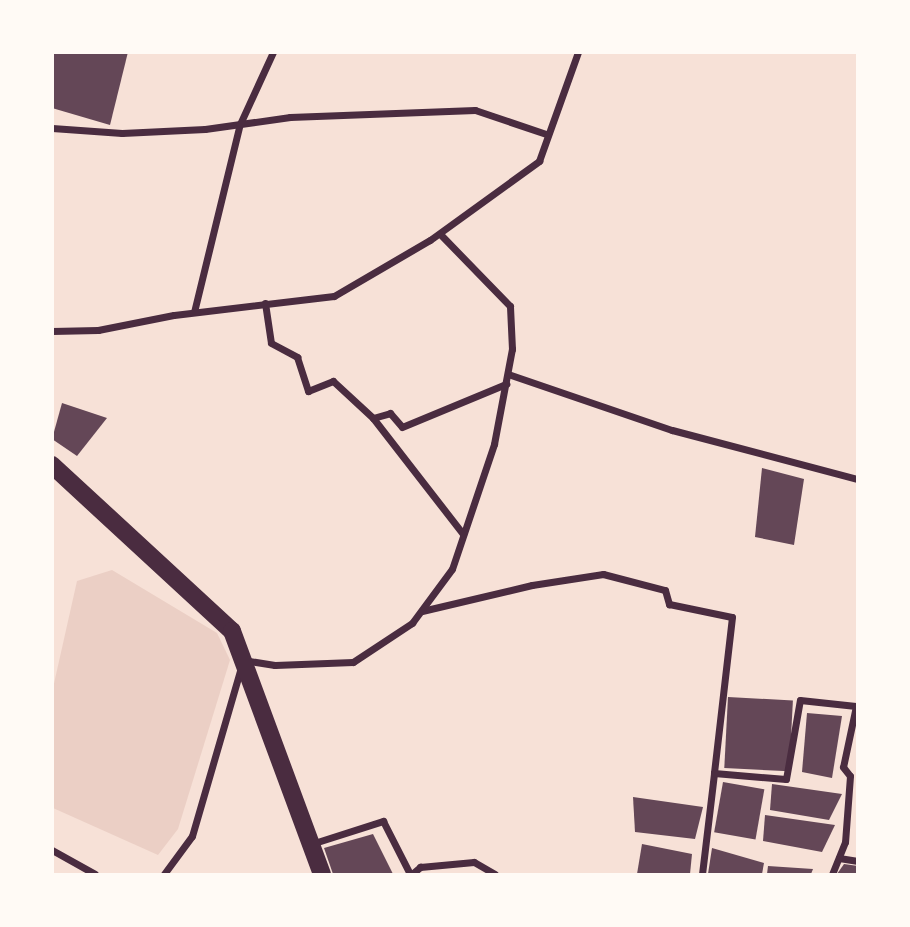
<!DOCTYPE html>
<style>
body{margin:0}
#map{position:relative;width:910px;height:927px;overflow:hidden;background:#f7e1d7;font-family:Montserrat,sans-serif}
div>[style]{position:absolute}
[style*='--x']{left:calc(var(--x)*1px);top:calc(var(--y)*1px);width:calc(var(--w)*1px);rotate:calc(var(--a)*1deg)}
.green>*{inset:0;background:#ebcfc5}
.building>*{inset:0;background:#644757;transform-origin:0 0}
.minor>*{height:7px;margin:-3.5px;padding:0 3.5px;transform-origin:3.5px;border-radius:3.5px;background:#4a2c40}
.primary>*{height:18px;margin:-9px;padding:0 9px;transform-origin:9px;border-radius:9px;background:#4a2c40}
span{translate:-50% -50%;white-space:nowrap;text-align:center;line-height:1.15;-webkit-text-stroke:5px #fffaf5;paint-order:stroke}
.frame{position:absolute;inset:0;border:54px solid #fffaf5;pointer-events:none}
</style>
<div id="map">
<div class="green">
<i style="clip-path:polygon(112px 570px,217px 633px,230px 660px,178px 829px,158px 855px,53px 808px,53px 688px,77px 581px)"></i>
</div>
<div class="building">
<i style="clip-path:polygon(52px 52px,128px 52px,110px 125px,52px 108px)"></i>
<i style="clip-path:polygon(62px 403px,107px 418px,77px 456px,52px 439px)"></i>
<i style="clip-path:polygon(762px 468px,804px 479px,794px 545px,755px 537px)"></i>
<i style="left:728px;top:697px;width:65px;height:71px;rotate:3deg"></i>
<i style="clip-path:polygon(807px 713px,842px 716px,832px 778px,802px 772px)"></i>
<i style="left:723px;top:782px;width:42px;height:51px;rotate:10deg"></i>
<i style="clip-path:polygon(772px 784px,842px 794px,829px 820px,770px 810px)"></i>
<i style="clip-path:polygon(633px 797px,703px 807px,695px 839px,635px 832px)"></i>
<i style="clip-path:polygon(765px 815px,835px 825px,822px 852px,763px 841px)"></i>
<i style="clip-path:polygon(373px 834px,393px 874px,333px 874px,324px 848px)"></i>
<i style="clip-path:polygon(642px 844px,692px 854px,690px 874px,637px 874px)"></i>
<i style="clip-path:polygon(712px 848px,764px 863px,762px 874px,708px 874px)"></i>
<i style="clip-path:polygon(844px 864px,858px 866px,858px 874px,837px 874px)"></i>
<i style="clip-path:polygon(768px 866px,813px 869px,811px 874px,767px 874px)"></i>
</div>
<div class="minor">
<i style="--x:52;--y:128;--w:70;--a:4.1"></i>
<i style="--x:122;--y:133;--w:83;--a:-2.8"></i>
<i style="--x:205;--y:129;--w:86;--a:-8"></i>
<i style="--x:290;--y:117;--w:185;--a:-2.2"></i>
<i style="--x:475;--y:110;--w:75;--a:18.7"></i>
<i style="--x:265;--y:303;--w:40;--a:81.5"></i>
<i style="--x:271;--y:343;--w:30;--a:28"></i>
<i style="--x:297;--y:357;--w:36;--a:72"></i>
<i style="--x:308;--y:391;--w:27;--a:-22"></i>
<i style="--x:333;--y:381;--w:54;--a:42.8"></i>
<i style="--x:373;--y:418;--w:18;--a:-16"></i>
<i style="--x:390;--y:413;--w:18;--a:49"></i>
<i style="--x:402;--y:427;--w:113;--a:-22.5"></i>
<i style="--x:194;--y:312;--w:194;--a:-76.3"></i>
<i style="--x:240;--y:124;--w:79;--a:-65.4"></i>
<i style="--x:52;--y:331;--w:46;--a:-1.2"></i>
<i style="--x:98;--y:330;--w:77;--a:-11.2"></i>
<i style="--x:174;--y:315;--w:161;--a:-6.8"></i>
<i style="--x:334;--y:296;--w:111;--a:-30.3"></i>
<i style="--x:430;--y:240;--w:135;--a:-35.9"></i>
<i style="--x:539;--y:161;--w:116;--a:-70.3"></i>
<i style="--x:508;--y:374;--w:173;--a:18.9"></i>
<i style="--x:672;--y:430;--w:192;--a:14.8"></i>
<i style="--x:373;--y:418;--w:147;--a:52.2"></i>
<i style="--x:422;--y:611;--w:113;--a:-13.3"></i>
<i style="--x:532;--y:585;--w:72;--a:-8.8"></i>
<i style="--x:603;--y:574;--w:64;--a:14.5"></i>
<i style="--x:665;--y:590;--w:15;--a:74"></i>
<i style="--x:669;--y:604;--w:64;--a:11.7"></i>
<i style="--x:732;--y:617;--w:157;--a:96.6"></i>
<i style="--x:311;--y:844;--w:76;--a:-17.7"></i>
<i style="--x:383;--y:821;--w:59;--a:63"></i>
<i style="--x:52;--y:850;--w:49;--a:29.2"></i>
<i style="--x:839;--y:858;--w:19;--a:9"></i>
<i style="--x:164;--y:874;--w:47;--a:-53.6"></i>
<i style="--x:192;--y:836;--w:183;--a:-73.8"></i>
<i style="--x:243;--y:660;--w:32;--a:9"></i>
<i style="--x:275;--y:665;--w:78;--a:-2.2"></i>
<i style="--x:353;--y:662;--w:71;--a:-33.5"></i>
<i style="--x:412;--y:623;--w:67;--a:-53.5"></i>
<i style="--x:452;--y:569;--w:132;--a:-71.4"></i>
<i style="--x:494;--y:444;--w:97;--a:-79.3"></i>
<i style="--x:512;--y:349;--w:43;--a:-92.7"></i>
<i style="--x:510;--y:306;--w:100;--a:-134.2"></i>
<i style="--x:412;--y:874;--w:11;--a:-41"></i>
<i style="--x:420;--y:867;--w:54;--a:-5.3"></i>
<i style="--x:474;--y:862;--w:24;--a:30"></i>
<i style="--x:702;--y:874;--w:102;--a:-83.2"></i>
<i style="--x:714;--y:773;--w:72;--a:4.8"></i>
<i style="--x:786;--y:779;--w:80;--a:-80"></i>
<i style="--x:800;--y:700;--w:56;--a:6.1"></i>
<i style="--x:856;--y:706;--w:62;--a:102"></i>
<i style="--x:843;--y:767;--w:11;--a:52"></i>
<i style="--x:850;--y:776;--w:66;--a:94.3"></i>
<i style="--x:845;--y:842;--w:35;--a:112"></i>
</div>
<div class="primary">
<i style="--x:52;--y:465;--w:245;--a:42.7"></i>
<i style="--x:232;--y:631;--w:259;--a:69.7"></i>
</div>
<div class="frame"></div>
</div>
